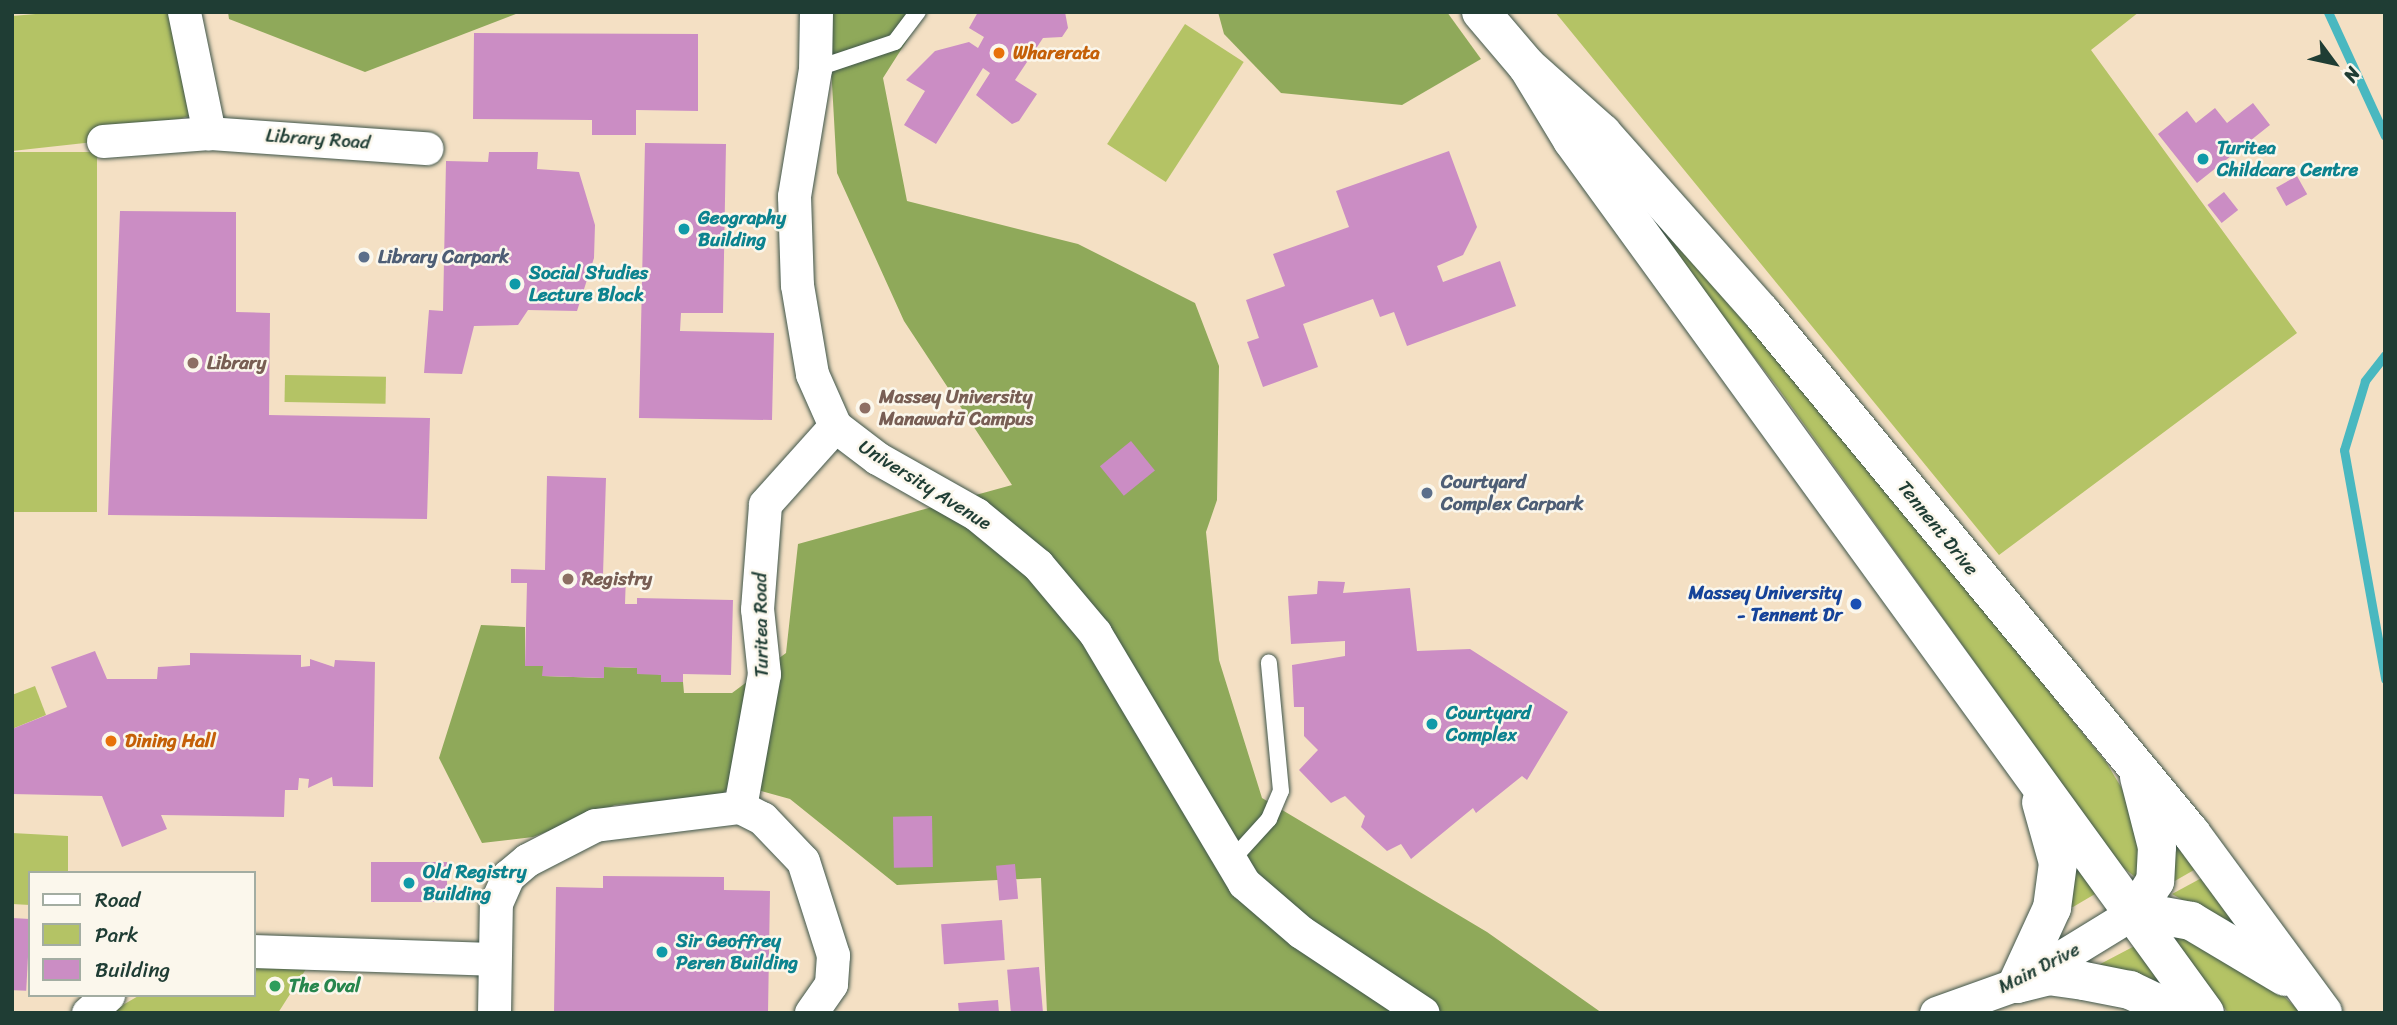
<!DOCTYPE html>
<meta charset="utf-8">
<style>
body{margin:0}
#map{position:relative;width:2397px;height:1025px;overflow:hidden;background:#f4e0c4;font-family:Sriracha,sans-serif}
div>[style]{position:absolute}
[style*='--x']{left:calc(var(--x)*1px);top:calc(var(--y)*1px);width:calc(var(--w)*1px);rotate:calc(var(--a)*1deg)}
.green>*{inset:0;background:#b4c365;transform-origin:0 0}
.forest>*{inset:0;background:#8fa95a}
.stream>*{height:9px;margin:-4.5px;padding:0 4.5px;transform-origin:4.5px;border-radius:4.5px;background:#49b8c0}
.building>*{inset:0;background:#cb8dc4;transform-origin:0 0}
.roads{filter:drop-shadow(0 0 2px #3f554a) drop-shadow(0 0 2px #3f554a)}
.lane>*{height:16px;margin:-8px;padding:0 8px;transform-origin:8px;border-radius:8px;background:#fff}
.street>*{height:33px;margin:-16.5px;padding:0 16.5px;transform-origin:16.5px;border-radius:16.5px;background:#fff}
.secondary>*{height:38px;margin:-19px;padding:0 19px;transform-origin:19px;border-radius:19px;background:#fff}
.dots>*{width:19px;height:19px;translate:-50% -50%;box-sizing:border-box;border:4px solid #fbf7ec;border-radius:50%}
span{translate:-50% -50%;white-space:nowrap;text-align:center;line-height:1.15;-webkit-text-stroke:5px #fbf7ec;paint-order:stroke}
.food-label{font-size:19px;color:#c56008;font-weight:700}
.left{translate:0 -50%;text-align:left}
.street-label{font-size:19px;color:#1f3d34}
.culture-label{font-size:19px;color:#0d838f;font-weight:700}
.service-label{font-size:19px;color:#4e5e75;font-weight:700}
.education-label{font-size:19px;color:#785e54;font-weight:700}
.transit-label{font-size:19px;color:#164399;font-weight:700}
.right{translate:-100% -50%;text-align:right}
.leisure-label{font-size:19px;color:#27864d;font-weight:700}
.frame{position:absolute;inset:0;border:14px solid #1f3d34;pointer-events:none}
.legend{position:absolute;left:28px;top:871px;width:228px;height:126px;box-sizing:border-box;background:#fbf7ec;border:2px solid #a3ada2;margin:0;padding:9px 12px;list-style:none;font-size:21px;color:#1f3d34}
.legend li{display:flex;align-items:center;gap:14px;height:35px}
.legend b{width:35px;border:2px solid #a3ada2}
.north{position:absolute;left:2299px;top:28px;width:70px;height:70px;-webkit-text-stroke:5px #fbf7ec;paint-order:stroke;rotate:123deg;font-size:19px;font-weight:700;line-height:28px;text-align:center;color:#1f3d34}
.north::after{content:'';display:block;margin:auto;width:24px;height:32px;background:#1f3d34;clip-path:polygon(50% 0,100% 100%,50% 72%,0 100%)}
</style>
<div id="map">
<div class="green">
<i style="clip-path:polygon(59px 12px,168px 12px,189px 116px,103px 141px,12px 151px,12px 16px)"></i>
<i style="clip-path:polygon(1555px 12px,2139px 12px,2091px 50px,2297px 333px,1999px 555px)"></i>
<i style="left:1185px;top:24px;width:70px;height:143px;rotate:33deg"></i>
<i style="clip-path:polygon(1564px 110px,1740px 308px,2106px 762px,2136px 812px,2143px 883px,2121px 866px,1778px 388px)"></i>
<i style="left:97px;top:152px;width:360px;height:87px;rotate:90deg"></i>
<i style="left:285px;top:375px;width:101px;height:27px;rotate:1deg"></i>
<i style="clip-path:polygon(35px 686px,46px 715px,12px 729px,12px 695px)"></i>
<i style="clip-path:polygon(2059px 822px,2095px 894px,2073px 907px,2066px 908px)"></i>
<i style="clip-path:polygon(12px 833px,68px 836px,68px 873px,30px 873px,30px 905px,12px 904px)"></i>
<i style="clip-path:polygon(2173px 840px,2201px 866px,2166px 886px)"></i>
<i style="clip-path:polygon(2209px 874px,2263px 946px,2172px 894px)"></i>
<i style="clip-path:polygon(2164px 925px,2254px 967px,2301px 1013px,2228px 1013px)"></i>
<i style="clip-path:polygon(2146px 940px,2162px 984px,2135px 973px,2087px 971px)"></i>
<i style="clip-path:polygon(254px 967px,306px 969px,278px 1013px,109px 1013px,140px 995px,254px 995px)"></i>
</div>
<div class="forest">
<i style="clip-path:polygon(228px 12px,521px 12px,365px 72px,229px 19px)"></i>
<i style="clip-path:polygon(828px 12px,925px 12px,883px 78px,907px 201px,1078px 244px,1195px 303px,1219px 366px,1217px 500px,1206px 532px,1219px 660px,1262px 798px,1487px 932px,1602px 1013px,1047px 1013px,1041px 878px,897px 885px,790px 799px,732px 783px,721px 796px,615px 805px,533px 837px,482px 843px,439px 758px,481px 625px,525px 627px,525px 665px,543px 666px,543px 676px,603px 678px,604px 667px,637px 668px,661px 675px,661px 682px,683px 682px,684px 693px,732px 693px,786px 653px,798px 544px,1012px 485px,904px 321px,837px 173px)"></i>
<i style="clip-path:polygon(1218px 12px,1447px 12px,1481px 59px,1402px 105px,1281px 93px,1224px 34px)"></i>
</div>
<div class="stream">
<i style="--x:2328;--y:12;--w:136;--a:65.3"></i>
<i style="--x:2385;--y:355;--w:33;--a:128"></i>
<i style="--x:2365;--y:381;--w:72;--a:106.9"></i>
<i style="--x:2344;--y:450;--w:233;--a:79.8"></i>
</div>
<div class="building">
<i style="clip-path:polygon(978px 12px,1065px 12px,1068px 28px,1062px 37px,1043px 38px,1015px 80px,1037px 94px,1019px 121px,1012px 124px,976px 95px,990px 73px,983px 68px,936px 144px,904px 125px,925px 91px,906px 80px,935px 51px,969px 42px,978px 48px,984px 37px,969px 28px)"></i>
<i style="clip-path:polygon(474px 33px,698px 34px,698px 111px,636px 110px,636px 135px,592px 135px,592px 120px,473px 119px)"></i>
<i style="clip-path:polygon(2253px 103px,2270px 125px,2197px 183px,2158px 134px,2187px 111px,2196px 123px,2215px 108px,2227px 123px)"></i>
<i style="clip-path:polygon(645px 143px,726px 144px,723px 313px,681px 313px,680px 331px,774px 333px,772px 420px,639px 418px)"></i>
<i style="clip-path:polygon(1449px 151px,1477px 227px,1463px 255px,1437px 266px,1443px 282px,1500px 261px,1516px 306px,1407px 346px,1394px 312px,1380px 317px,1373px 299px,1303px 324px,1318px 367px,1263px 387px,1247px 342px,1259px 338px,1246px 300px,1285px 286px,1273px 254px,1349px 227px,1336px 191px)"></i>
<i style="clip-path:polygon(489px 152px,538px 152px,537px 169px,579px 172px,595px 225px,594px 258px,577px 311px,528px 310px,518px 325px,474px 326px,462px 374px,424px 373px,429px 310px,443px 311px,446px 161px,488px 162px)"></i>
<i style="left:2297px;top:176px;width:21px;height:24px;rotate:61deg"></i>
<i style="left:2224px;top:192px;width:23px;height:21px;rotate:52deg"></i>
<i style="clip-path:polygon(120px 211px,236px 212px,236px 312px,270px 313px,269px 415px,430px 418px,427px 519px,108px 515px)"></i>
<i style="left:1131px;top:441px;width:38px;height:40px;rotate:51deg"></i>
<i style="clip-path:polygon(547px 476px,606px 478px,603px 575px,626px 575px,625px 604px,637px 604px,637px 598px,733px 600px,731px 675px,683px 674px,683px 682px,661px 682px,661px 675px,637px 674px,637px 668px,604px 667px,604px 678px,542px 676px,543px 666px,525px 666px,527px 583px,511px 583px,511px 569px,545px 570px)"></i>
<i style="clip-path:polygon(1318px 581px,1345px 582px,1343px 593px,1410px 588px,1417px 651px,1470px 649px,1568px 712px,1527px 780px,1522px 776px,1476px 813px,1473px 808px,1411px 859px,1401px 844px,1387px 851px,1361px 827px,1365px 816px,1345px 796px,1331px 803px,1299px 770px,1318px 750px,1304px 736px,1304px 707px,1294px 707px,1292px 665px,1345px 656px,1345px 641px,1291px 644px,1288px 596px,1317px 594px)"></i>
<i style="clip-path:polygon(95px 651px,107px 679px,157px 679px,158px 667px,190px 665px,190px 653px,301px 655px,301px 667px,310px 666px,310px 659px,334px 667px,335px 660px,375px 662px,373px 787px,333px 786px,332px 777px,308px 788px,309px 779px,299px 778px,298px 790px,285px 790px,284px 817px,161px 815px,167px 829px,122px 847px,102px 796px,12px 794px,12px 729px,67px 707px,51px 667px)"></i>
<i style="left:932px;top:816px;width:51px;height:39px;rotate:89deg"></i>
<i style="left:447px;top:862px;width:40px;height:76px;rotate:90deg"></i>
<i style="left:1015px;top:864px;width:35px;height:19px;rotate:85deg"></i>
<i style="clip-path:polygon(603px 876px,724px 877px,724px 890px,770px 891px,768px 1013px,554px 1013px,556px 887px,603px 888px)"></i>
<i style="left:12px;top:918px;width:18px;height:72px;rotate:3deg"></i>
<i style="left:1002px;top:920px;width:40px;height:61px;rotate:86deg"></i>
<i style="left:1039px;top:967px;width:46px;height:32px;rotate:85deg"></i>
<i style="clip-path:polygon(998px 1000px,999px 1013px,959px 1013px,958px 1003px)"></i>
</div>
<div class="roads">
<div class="lane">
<i style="--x:815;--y:69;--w:84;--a:-18.6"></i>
<i style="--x:895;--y:42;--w:38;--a:-53"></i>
<i style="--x:1230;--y:862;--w:58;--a:-47.8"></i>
<i style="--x:1269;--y:819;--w:30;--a:-67"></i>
<i style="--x:1281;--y:791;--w:129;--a:-95.4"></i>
</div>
<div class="street">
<i style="--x:184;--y:12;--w:124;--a:78.3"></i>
<i style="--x:816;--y:12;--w:57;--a:91"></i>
<i style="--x:815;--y:69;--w:129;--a:99.4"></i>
<i style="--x:794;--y:196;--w:89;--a:88.1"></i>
<i style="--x:797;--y:285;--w:90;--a:80.4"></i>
<i style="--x:812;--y:374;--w:57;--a:66.1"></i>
<i style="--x:835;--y:426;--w:53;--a:37.3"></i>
<i style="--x:877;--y:458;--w:114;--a:29.5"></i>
<i style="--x:976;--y:514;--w:80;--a:39.4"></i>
<i style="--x:1038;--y:565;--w:89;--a:50"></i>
<i style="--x:1095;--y:633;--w:291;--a:59.2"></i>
<i style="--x:1244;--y:883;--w:75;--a:40.7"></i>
<i style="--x:1301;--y:932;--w:146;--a:33.6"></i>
<i style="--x:103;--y:141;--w:106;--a:-4.3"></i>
<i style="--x:209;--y:133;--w:218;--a:4"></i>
<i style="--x:740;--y:807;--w:135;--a:-79.8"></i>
<i style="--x:764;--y:674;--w:65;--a:-96.1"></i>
<i style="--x:757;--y:609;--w:105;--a:-85.6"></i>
<i style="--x:765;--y:504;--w:105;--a:-48.1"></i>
<i style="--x:254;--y:951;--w:236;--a:1.9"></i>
<i style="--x:88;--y:1013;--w:27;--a:-42"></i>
<i style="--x:494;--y:1013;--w:110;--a:-89"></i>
<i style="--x:496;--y:903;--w:30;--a:-66"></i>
<i style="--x:508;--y:876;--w:25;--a:-40"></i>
<i style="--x:527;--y:860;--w:76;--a:-27.2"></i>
<i style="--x:595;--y:825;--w:146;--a:-7.1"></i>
<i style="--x:740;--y:807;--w:25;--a:27"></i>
<i style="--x:762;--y:818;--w:59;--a:46.4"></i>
<i style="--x:803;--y:861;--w:99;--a:72.3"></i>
<i style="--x:833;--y:955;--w:29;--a:94"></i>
<i style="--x:831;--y:984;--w:35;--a:125"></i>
<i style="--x:1936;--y:1013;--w:86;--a:-19.7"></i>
<i style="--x:2017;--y:984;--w:140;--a:-31.5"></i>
</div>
<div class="secondary">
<i style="--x:1481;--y:12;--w:71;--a:49.6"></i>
<i style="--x:1527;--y:66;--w:87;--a:58.7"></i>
<i style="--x:1572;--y:140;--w:1078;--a:54.05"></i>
<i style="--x:1527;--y:66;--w:101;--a:41.8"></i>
<i style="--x:1602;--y:133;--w:239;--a:48.4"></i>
<i style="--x:1761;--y:312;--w:676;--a:50.47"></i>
<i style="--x:2191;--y:833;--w:223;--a:53.7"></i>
<i style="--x:2139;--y:777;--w:72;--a:75.6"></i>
<i style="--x:2157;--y:847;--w:34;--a:93"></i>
<i style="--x:2155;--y:881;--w:36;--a:122"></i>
<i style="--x:2136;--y:911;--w:56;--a:10.3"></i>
<i style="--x:2191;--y:921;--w:109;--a:30.8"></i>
<i style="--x:2017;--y:984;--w:84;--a:-65.3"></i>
<i style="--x:2052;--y:908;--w:45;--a:-82.4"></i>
<i style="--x:2058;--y:863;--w:63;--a:-105.6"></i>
<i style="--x:2017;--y:984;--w:32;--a:-14"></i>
<i style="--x:2048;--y:976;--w:36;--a:8"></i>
<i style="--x:2084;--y:981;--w:47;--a:11.1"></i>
<i style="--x:2130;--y:990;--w:53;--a:25.6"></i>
</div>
</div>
<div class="dots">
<i style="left:999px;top:53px;background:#e8710a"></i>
<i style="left:2203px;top:159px;background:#0f9aa8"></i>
<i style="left:684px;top:229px;background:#0f9aa8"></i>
<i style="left:364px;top:257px;background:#5c6f8a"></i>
<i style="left:515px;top:284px;background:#0f9aa8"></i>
<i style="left:193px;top:363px;background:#8d6e63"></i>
<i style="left:865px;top:408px;background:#8d6e63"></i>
<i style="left:1427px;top:493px;background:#5c6f8a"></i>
<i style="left:568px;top:579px;background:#8d6e63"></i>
<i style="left:1856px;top:604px;background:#1a4fb4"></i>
<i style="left:1432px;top:724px;background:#0f9aa8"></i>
<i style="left:111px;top:741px;background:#e8710a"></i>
<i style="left:409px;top:883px;background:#0f9aa8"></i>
<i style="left:662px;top:952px;background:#0f9aa8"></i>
<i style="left:275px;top:986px;background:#2e9e5b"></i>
</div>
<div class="food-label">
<span class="left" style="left:1013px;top:53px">Wharerata</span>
<span class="left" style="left:125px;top:741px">Dining Hall</span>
</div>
<div class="street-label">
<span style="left:318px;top:139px;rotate:4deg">Library Road</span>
<span style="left:925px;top:485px;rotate:32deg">University Avenue</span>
<span style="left:1938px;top:528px;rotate:51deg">Tennent Drive</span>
<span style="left:761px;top:625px;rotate:-91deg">Turitea Road</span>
<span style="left:2039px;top:968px;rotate:-27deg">Main Drive</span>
</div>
<div class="culture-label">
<span class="left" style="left:2217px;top:159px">Turitea<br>Childcare Centre</span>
<span class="left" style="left:698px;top:229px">Geography<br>Building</span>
<span class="left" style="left:529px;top:284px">Social Studies<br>Lecture Block</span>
<span class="left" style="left:1446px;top:724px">Courtyard<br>Complex</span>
<span class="left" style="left:423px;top:883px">Old Registry<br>Building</span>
<span class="left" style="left:676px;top:952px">Sir Geoffrey<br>Peren Building</span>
</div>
<div class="service-label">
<span class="left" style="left:378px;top:257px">Library Carpark</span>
<span class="left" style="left:1441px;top:493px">Courtyard<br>Complex Carpark</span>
</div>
<div class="education-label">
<span class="left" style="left:207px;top:363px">Library</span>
<span class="left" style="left:879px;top:408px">Massey University<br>Manawatū Campus</span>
<span class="left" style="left:582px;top:579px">Registry</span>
</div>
<div class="transit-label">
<span class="right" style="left:1842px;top:604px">Massey University<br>- Tennent Dr</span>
</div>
<div class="leisure-label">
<span class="left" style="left:289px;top:986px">The Oval</span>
</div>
<div class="frame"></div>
<ul class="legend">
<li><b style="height:9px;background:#fff"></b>Road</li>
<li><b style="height:19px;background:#b4c365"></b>Park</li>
<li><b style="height:19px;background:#cb8dc4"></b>Building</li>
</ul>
<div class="north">N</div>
</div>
